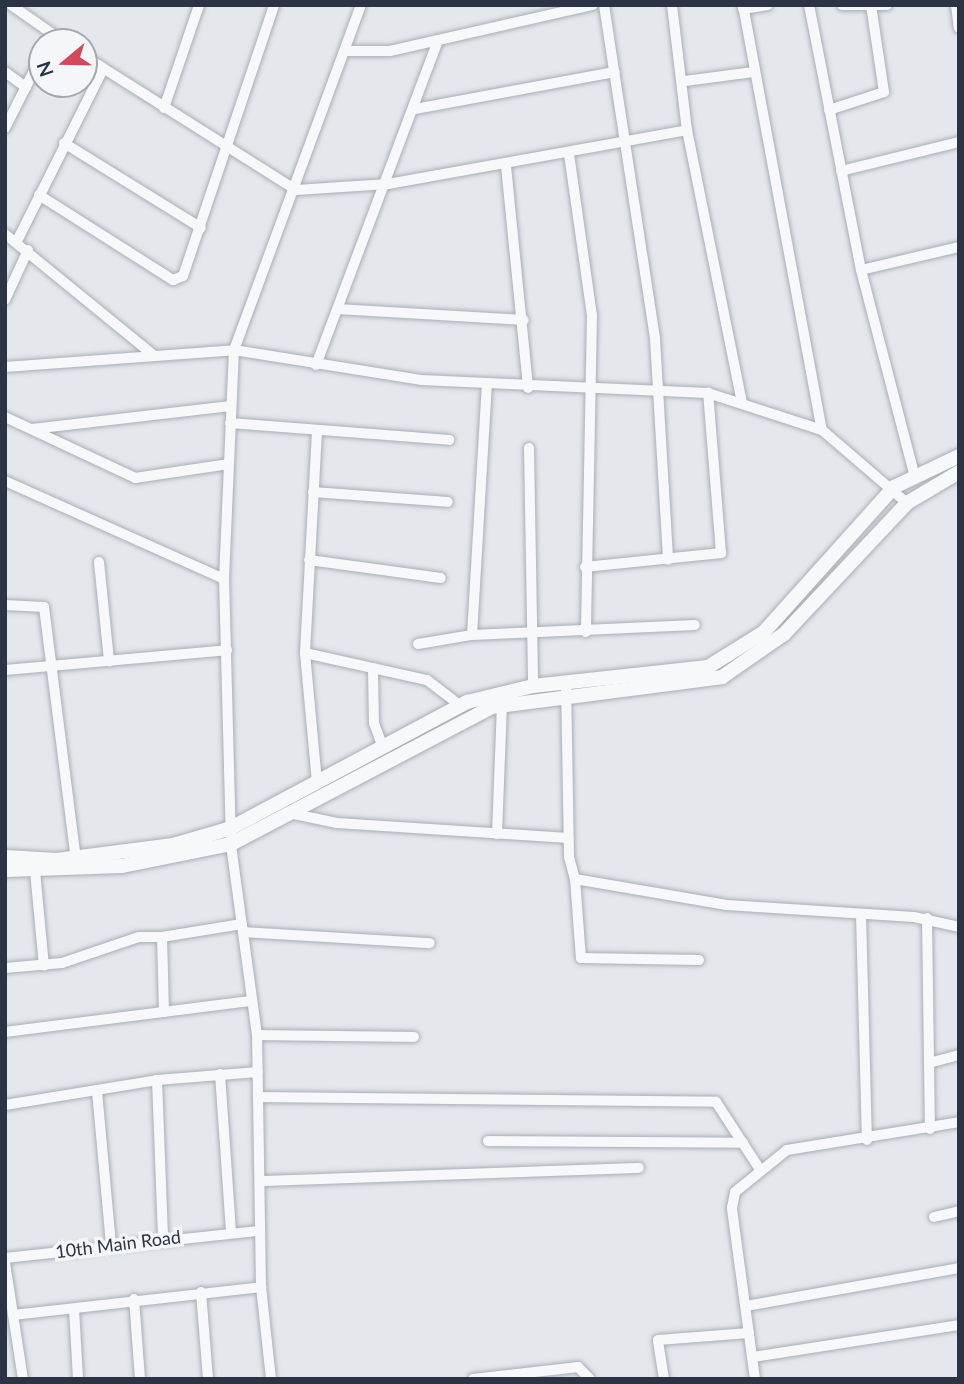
<!DOCTYPE html>
<style>
body{margin:0}
#map{position:relative;width:964px;height:1384px;overflow:hidden;background:#e4e7ec;font-family:Lato,sans-serif}
div>[style]{position:absolute}
[style*='--x']{left:calc(var(--x)*1px);top:calc(var(--y)*1px);width:calc(var(--w)*1px);rotate:calc(var(--a)*1deg)}
.roads{filter:drop-shadow(0 0 2px #a9aeb7) drop-shadow(0 0 2px #a9aeb7)}
.minor>*{height:10px;margin:-5px;padding:0 5px;transform-origin:5px;border-radius:5px;background:#f7f8fa}
.tertiary>*{height:14px;margin:-7px;padding:0 7px;transform-origin:7px;border-radius:7px;background:#f7f8fa}
span{translate:-50% -50%;white-space:nowrap;text-align:center;line-height:1.15;-webkit-text-stroke:7px #f4f6f9;paint-order:stroke}
.street-label{font-size:18px;color:#2b3445}
.frame{position:absolute;inset:0;border:7px solid #2b3445;pointer-events:none}
.north{position:absolute;left:28px;top:28px;width:70px;height:70px;box-sizing:border-box;background:#f4f6f9;border:2px solid #a4a8b1;border-radius:50%;rotate:251deg;font-size:19px;font-weight:700;line-height:28px;text-align:center;color:#2b3445}
.north::after{content:'';display:block;margin:auto;width:24px;height:32px;background:#d1495b;clip-path:polygon(50% 0,100% 100%,50% 72%,0 100%)}
</style>
<div id="map">
<div class="roads">
<div class="minor">
<i style="--x:11;--y:5;--w:65;--a:34.9"></i>
<i style="--x:604;--y:5;--w:338;--a:81.3"></i>
<i style="--x:655;--y:339;--w:221;--a:86.6"></i>
<i style="--x:672;--y:5;--w:126;--a:83.2"></i>
<i style="--x:687;--y:130;--w:278;--a:78.6"></i>
<i style="--x:743;--y:5;--w:432;--a:79.5"></i>
<i style="--x:809;--y:5;--w:270;--a:78.9"></i>
<i style="--x:861;--y:270;--w:210;--a:75.4"></i>
<i style="--x:842;--y:5;--w:45;--a:0"></i>
<i style="--x:956;--y:5;--w:23;--a:83"></i>
<i style="--x:743;--y:9;--w:25;--a:-9"></i>
<i style="--x:347;--y:51;--w:43;--a:0"></i>
<i style="--x:390;--y:51;--w:208;--a:-12.8"></i>
<i style="--x:84;--y:56;--w:251;--a:32.3"></i>
<i style="--x:296;--y:190;--w:92;--a:-3.7"></i>
<i style="--x:388;--y:184;--w:304;--a:-10.2"></i>
<i style="--x:5;--y:72;--w:26;--a:36"></i>
<i style="--x:685;--y:81;--w:69;--a:-7.5"></i>
<i style="--x:164;--y:108;--w:109;--a:-71.2"></i>
<i style="--x:415;--y:109;--w:203;--a:-10.5"></i>
<i style="--x:829;--y:110;--w:58;--a:-18.1"></i>
<i style="--x:884;--y:92;--w:88;--a:-98.5"></i>
<i style="--x:5;--y:128;--w:82;--a:-63.1"></i>
<i style="--x:64;--y:143;--w:161;--a:31.8"></i>
<i style="--x:569;--y:154;--w:163;--a:81.9"></i>
<i style="--x:592;--y:315;--w:317;--a:91.1"></i>
<i style="--x:506;--y:166;--w:223;--a:84.3"></i>
<i style="--x:841;--y:171;--w:122;--a:-13.8"></i>
<i style="--x:39;--y:195;--w:159;--a:32.4"></i>
<i style="--x:173;--y:280;--w:11;--a:-22"></i>
<i style="--x:183;--y:276;--w:286;--a:-71.4"></i>
<i style="--x:5;--y:234;--w:190;--a:39.2"></i>
<i style="--x:17;--y:241;--w:192;--a:-63.4"></i>
<i style="--x:861;--y:270;--w:101;--a:-13.2"></i>
<i style="--x:5;--y:300;--w:55;--a:-65.3"></i>
<i style="--x:338;--y:309;--w:186;--a:3.4"></i>
<i style="--x:316;--y:365;--w:347;--a:-69.4"></i>
<i style="--x:5;--y:367;--w:230;--a:-4.2"></i>
<i style="--x:234;--y:350;--w:189;--a:9.1"></i>
<i style="--x:421;--y:380;--w:287;--a:2.6"></i>
<i style="--x:708;--y:393;--w:120;--a:18"></i>
<i style="--x:822;--y:430;--w:112;--a:40.7"></i>
<i style="--x:5;--y:417;--w:144;--a:25.1"></i>
<i style="--x:135;--y:478;--w:95;--a:-8.5"></i>
<i style="--x:230;--y:423;--w:220;--a:4.4"></i>
<i style="--x:32;--y:429;--w:200;--a:-6.6"></i>
<i style="--x:317;--y:431;--w:222;--a:93.1"></i>
<i style="--x:305;--y:653;--w:131;--a:84.7"></i>
<i style="--x:529;--y:448;--w:238;--a:89"></i>
<i style="--x:5;--y:481;--w:240;--a:24.1"></i>
<i style="--x:313;--y:492;--w:135;--a:4.2"></i>
<i style="--x:309;--y:560;--w:133;--a:7.8"></i>
<i style="--x:99;--y:562;--w:100;--a:84.2"></i>
<i style="--x:585;--y:567;--w:137;--a:-5.9"></i>
<i style="--x:721;--y:553;--w:161;--a:-94.6"></i>
<i style="--x:5;--y:605;--w:39;--a:3"></i>
<i style="--x:44;--y:607;--w:254;--a:82.8"></i>
<i style="--x:472;--y:635;--w:250;--a:-86.6"></i>
<i style="--x:418;--y:644;--w:55;--a:-9.5"></i>
<i style="--x:472;--y:635;--w:223;--a:-2.6"></i>
<i style="--x:305;--y:653;--w:125;--a:12.5"></i>
<i style="--x:427;--y:680;--w:43;--a:37.4"></i>
<i style="--x:373;--y:668;--w:55;--a:89"></i>
<i style="--x:374;--y:723;--w:27;--a:70"></i>
<i style="--x:5;--y:670;--w:223;--a:-5.1"></i>
<i style="--x:566;--y:683;--w:174;--a:89"></i>
<i style="--x:569;--y:857;--w:23;--a:75"></i>
<i style="--x:575;--y:879;--w:154;--a:9.7"></i>
<i style="--x:727;--y:905;--w:187;--a:3.7"></i>
<i style="--x:914;--y:917;--w:46;--a:12.5"></i>
<i style="--x:294;--y:814;--w:44;--a:11.8"></i>
<i style="--x:337;--y:823;--w:232;--a:3.7"></i>
<i style="--x:497;--y:834;--w:129;--a:-87.8"></i>
<i style="--x:35;--y:871;--w:95;--a:84.6"></i>
<i style="--x:575;--y:879;--w:79;--a:85.7"></i>
<i style="--x:581;--y:958;--w:118;--a:1"></i>
<i style="--x:861;--y:914;--w:226;--a:88.5"></i>
<i style="--x:927;--y:918;--w:211;--a:89.2"></i>
<i style="--x:243;--y:932;--w:187;--a:3.4"></i>
<i style="--x:5;--y:968;--w:57;--a:-5"></i>
<i style="--x:62;--y:963;--w:81;--a:-18.7"></i>
<i style="--x:139;--y:937;--w:23;--a:0"></i>
<i style="--x:164;--y:1012;--w:75;--a:-91.5"></i>
<i style="--x:162;--y:937;--w:81;--a:-9.2"></i>
<i style="--x:5;--y:1032;--w:249;--a:-7.2"></i>
<i style="--x:257;--y:1035;--w:157;--a:0.7"></i>
<i style="--x:929;--y:1063;--w:31;--a:-15"></i>
<i style="--x:220;--y:1074;--w:158;--a:86"></i>
<i style="--x:157;--y:1080;--w:157;--a:87.8"></i>
<i style="--x:97;--y:1091;--w:154;--a:84.8"></i>
<i style="--x:260;--y:1097;--w:456;--a:0.6"></i>
<i style="--x:716;--y:1102;--w:79;--a:56.9"></i>
<i style="--x:5;--y:1105;--w:154;--a:-9.3"></i>
<i style="--x:157;--y:1080;--w:101;--a:-4.5"></i>
<i style="--x:488;--y:1141;--w:255;--a:0.4"></i>
<i style="--x:262;--y:1181;--w:377;--a:-2"></i>
<i style="--x:934;--y:1217;--w:26;--a:-13"></i>
<i style="--x:5;--y:1258;--w:255;--a:-6.1"></i>
<i style="--x:5;--y:1263;--w:117;--a:81.2"></i>
<i style="--x:201;--y:1292;--w:87;--a:85.4"></i>
<i style="--x:134;--y:1299;--w:80;--a:85.7"></i>
<i style="--x:746;--y:1306;--w:216;--a:-10.1"></i>
<i style="--x:74;--y:1309;--w:70;--a:86.7"></i>
<i style="--x:13;--y:1315;--w:250;--a:-6.4"></i>
<i style="--x:753;--y:1357;--w:208;--a:-8.8"></i>
<i style="--x:271;--y:1379;--w:93;--a:-96.2"></i>
<i style="--x:261;--y:1287;--w:252;--a:-90.9"></i>
<i style="--x:257;--y:1035;--w:193;--a:-97.8"></i>
<i style="--x:231;--y:844;--w:265;--a:-91.5"></i>
<i style="--x:224;--y:579;--w:229;--a:-87.5"></i>
<i style="--x:234;--y:350;--w:368;--a:-69.8"></i>
<i style="--x:473;--y:1379;--w:106;--a:-6.5"></i>
<i style="--x:578;--y:1367;--w:17;--a:45"></i>
<i style="--x:664;--y:1379;--w:39;--a:-99"></i>
<i style="--x:658;--y:1340;--w:91;--a:-4.4"></i>
<i style="--x:755;--y:1379;--w:173;--a:-97.7"></i>
<i style="--x:732;--y:1208;--w:16;--a:-79"></i>
<i style="--x:735;--y:1192;--w:67;--a:-38.9"></i>
<i style="--x:787;--y:1150;--w:174;--a:-9.2"></i>
</div>
<div class="tertiary">
<i style="--x:5;--y:857;--w:52;--a:3.3"></i>
<i style="--x:57;--y:860;--w:117;--a:-7.4"></i>
<i style="--x:173;--y:845;--w:60;--a:-16.3"></i>
<i style="--x:231;--y:828;--w:268;--a:-28.1"></i>
<i style="--x:467;--y:702;--w:68;--a:-13.6"></i>
<i style="--x:533;--y:686;--w:176;--a:-6.2"></i>
<i style="--x:708;--y:667;--w:66;--a:-32"></i>
<i style="--x:764;--y:632;--w:195;--a:-48.1"></i>
<i style="--x:894;--y:487;--w:72;--a:-25.5"></i>
<i style="--x:5;--y:870;--w:117;--a:-2"></i>
<i style="--x:122;--y:866;--w:111;--a:-11.4"></i>
<i style="--x:231;--y:844;--w:295;--a:-27.7"></i>
<i style="--x:492;--y:707;--w:232;--a:-7.4"></i>
<i style="--x:722;--y:677;--w:75;--a:-34.7"></i>
<i style="--x:784;--y:634;--w:180;--a:-46.8"></i>
<i style="--x:907;--y:503;--w:61;--a:-30.8"></i>
</div>
</div>
<div class="street-label">
<span style="left:118px;top:1244px;rotate:-7deg">10th Main Road</span>
</div>
<div class="frame"></div>
<div class="north">N</div>
</div>
